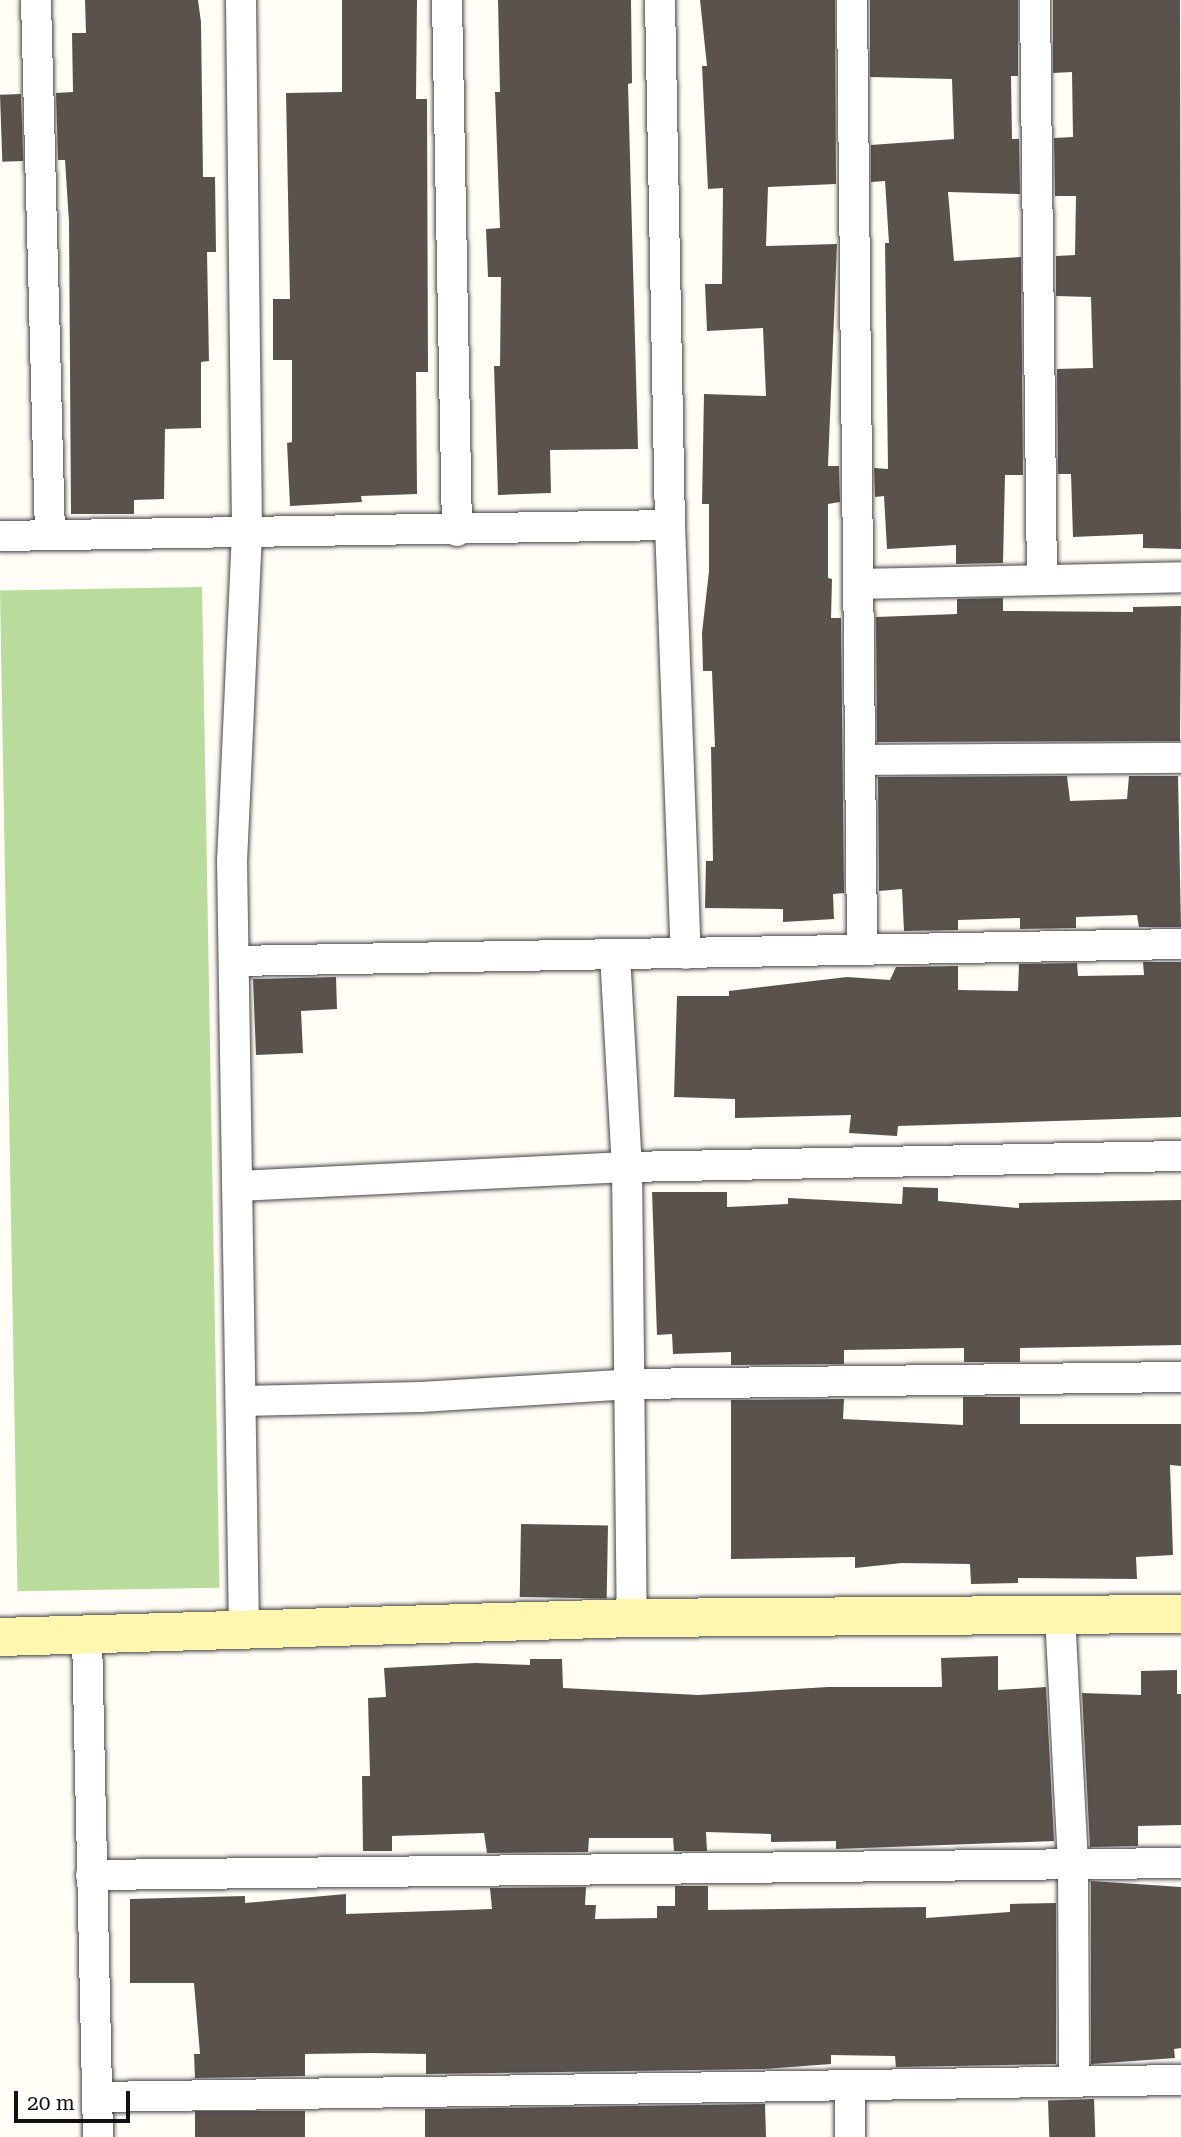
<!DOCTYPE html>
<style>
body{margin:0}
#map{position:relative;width:1181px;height:2137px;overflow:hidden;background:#fffdf5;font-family:"Roboto Serif",serif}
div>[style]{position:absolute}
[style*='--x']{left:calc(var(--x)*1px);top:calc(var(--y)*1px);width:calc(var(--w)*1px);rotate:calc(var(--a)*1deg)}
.forest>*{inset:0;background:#b9dc9c;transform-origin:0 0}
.building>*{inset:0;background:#5a524d;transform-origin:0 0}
.roads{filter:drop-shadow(0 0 2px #444) drop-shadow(0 0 2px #444)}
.street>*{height:30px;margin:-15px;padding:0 15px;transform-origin:15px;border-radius:15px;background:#fff}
.secondary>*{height:38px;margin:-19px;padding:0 19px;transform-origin:19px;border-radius:19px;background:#fff6b0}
span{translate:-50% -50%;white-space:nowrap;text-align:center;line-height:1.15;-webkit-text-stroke:7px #fff;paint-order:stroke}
.scale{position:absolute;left:14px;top:2091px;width:116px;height:32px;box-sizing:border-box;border:4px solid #111;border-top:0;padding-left:9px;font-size:21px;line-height:24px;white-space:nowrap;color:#111;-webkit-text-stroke:5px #fff;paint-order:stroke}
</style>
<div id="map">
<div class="forest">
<i style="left:202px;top:587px;width:1001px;height:202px;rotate:89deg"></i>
</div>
<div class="building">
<i style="clip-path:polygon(85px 0,198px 0,201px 22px,203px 177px,215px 177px,216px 252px,207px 252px,209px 361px,201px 362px,201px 428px,165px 429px,164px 499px,134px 500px,134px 514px,71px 514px,69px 222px,65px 160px,58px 160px,56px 93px,73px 92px,72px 33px,86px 33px)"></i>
<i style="clip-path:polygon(342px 0,417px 0,416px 99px,427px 99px,428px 372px,416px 372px,417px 494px,361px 496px,362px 502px,290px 506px,287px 443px,292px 442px,292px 360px,273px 360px,273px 299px,290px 299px,286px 93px,342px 92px)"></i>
<i style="clip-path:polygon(498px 0,631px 0,632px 83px,628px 84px,638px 449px,550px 450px,551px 493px,498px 495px,494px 366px,500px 366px,501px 277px,488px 277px,486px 229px,500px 228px,495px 92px,500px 92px)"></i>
<i style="clip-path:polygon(700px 0,835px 0,836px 184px,768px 187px,766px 246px,837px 244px,828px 466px,839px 466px,840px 502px,828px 504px,828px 578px,832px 579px,831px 618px,841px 618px,844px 893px,833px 894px,834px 919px,783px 922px,783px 909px,705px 908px,706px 861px,713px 861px,711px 747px,715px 747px,712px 671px,703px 671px,702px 633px,709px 571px,709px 504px,702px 504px,704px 394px,766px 396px,763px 328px,707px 331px,705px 284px,722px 284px,723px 188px,708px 189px,702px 66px,707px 66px)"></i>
<i style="clip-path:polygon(870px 0,1018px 0,1018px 76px,1011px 76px,1012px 139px,1019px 139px,1020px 194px,948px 192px,954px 261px,1021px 257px,1023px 475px,1005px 475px,1003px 563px,956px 564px,956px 545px,887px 549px,884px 496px,875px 497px,874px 468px,888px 469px,885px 243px,889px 243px,885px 181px,871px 182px,871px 145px,954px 139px,952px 79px,870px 77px)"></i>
<i style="clip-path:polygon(1053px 0,1180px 0,1181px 549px,1143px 548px,1143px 534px,1073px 537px,1071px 474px,1058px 474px,1057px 369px,1093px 368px,1091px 297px,1056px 296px,1056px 256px,1075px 255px,1076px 196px,1055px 196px,1054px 138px,1073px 137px,1072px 72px,1053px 73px)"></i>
<i style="left:21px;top:94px;width:67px;height:21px;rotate:88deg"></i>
<i style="clip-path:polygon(1003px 598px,1003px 611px,1133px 612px,1133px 607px,1181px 606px,1180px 741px,877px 742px,876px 617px,957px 614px,957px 599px)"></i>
<i style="clip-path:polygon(1067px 776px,1070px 801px,1127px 799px,1129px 776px,1178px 776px,1181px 927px,1139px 927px,1137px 915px,1076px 917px,1076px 928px,1020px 929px,1020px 918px,958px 920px,958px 930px,904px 931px,902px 889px,879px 891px,878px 777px)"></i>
<i style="clip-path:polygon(1143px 962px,1181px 962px,1181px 1117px,898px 1126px,897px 1136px,849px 1133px,851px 1115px,735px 1118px,735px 1099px,674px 1097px,677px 996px,729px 996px,729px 991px,847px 977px,890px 980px,896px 967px,958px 966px,958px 990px,1018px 991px,1019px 964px,1077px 963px,1078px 976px,1144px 975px)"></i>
<i style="clip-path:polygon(336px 977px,337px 1009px,301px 1011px,303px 1053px,256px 1055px,253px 979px)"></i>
<i style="clip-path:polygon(903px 1187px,938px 1188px,938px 1201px,1019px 1208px,1019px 1203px,1181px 1200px,1181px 1345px,1020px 1348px,1020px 1362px,964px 1362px,964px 1348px,844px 1350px,844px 1364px,731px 1365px,731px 1352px,673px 1354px,672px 1334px,657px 1335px,652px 1192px,727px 1192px,727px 1207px,788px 1204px,788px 1198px,902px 1204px)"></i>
<i style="clip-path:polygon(963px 1397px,1020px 1397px,1020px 1424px,1181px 1424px,1181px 1466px,1170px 1465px,1173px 1555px,1136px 1557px,1137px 1579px,1018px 1578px,1018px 1583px,971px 1584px,970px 1564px,902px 1563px,855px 1568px,855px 1557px,731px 1559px,731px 1400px,844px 1399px,843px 1419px,963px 1425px)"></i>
<i style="left:521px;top:1524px;width:87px;height:73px;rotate:1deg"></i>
<i style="clip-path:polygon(998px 1656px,998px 1690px,1046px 1687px,1054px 1841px,836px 1849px,836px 1841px,771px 1842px,771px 1834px,706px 1832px,707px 1851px,674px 1851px,673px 1838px,589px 1838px,588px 1852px,487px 1853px,484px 1833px,392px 1836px,392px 1851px,363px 1851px,362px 1776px,370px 1776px,368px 1698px,386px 1697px,384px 1668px,475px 1663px,530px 1665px,530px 1659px,562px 1659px,563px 1688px,698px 1695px,828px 1687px,942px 1687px,941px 1658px)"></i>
<i style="clip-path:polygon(1177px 1670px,1177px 1694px,1181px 1694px,1181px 1825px,1138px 1826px,1138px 1846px,1090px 1847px,1082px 1693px,1141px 1695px,1141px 1671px)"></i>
<i style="clip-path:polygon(1091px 1881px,1181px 1887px,1181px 2048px,1174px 2049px,1175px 2058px,1091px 2064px)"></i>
<i style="clip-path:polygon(675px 1886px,708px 1886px,708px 1910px,926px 1907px,926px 1918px,1010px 1912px,1010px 1904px,1056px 1903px,1056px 2064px,896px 2067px,895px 2056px,831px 2055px,831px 2064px,764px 2069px,426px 2074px,426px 2054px,371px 2053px,305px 2054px,305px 2076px,195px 2078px,194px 2054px,200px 2054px,194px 1983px,130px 1983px,130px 1899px,245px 1896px,245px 1903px,346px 1894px,346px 1914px,492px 1909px,490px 1888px,586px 1887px,585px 1905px,596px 1905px,595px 1919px,657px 1918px,657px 1906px,675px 1906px)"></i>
<i style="left:1094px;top:2099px;width:38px;height:46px;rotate:88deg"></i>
<i style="clip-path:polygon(765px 2104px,766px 2137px,425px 2137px,425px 2109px)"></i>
<i style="left:305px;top:2111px;width:26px;height:110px;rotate:90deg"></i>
</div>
<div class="roads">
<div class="street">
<i style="--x:36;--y:0;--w:535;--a:88.5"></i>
<i style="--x:241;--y:0;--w:532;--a:89.35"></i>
<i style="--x:247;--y:532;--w:327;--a:92.6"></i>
<i style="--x:232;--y:859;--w:770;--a:89.11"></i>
<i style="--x:447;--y:0;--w:531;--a:88.92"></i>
<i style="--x:660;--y:0;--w:525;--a:88.91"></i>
<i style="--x:670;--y:525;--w:429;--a:87.9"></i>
<i style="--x:852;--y:0;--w:947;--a:89.39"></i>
<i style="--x:1035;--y:0;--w:580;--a:89.31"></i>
<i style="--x:0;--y:536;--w:670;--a:-0.94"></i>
<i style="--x:859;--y:584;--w:322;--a:-1.2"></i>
<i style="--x:862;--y:760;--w:319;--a:-0.4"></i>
<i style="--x:615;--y:954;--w:213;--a:86.8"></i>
<i style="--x:627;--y:1167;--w:451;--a:89.4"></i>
<i style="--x:234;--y:961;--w:947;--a:-1.03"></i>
<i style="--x:238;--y:1186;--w:389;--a:-2.8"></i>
<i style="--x:627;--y:1167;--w:554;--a:-1.14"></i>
<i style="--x:242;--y:1401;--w:179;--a:-1.3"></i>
<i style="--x:421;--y:1397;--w:211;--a:-3.5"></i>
<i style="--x:632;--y:1384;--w:549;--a:-0.73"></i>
<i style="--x:1060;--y:1615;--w:250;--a:87"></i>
<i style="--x:1073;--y:1865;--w:216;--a:89.7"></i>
<i style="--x:87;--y:1636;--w:501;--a:88.74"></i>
<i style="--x:91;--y:1875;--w:1090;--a:-0.63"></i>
<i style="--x:97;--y:2097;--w:1084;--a:-0.9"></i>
<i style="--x:850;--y:2137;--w:51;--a:-90"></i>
</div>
<div class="secondary">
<i style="--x:0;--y:1637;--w:632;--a:-1.72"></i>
<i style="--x:632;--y:1618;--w:549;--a:-0.42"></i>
</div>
</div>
<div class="scale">20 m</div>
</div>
